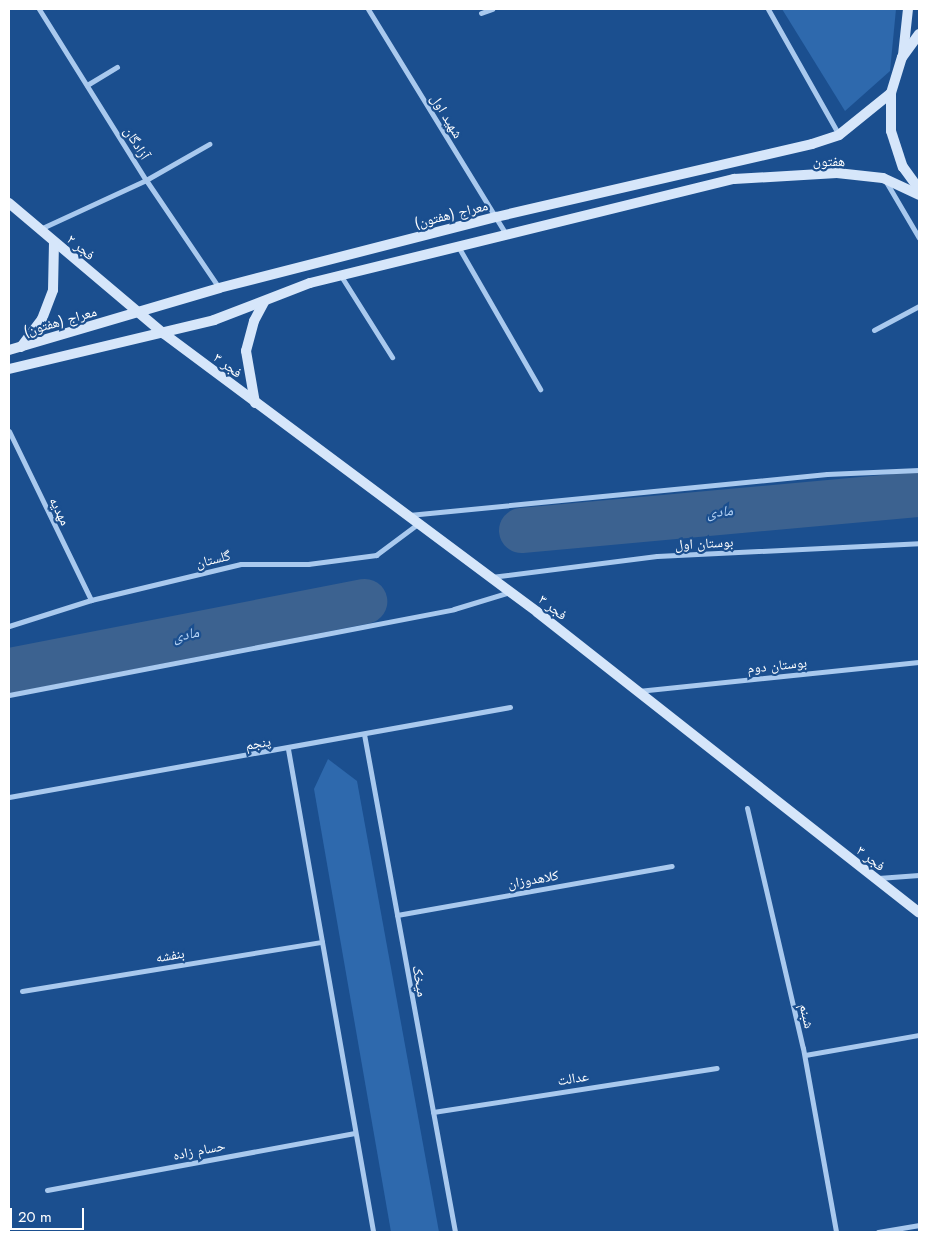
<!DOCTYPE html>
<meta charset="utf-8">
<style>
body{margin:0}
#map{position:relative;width:928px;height:1241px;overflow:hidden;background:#1b4f8f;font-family:Jost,"Noto Naskh Arabic",sans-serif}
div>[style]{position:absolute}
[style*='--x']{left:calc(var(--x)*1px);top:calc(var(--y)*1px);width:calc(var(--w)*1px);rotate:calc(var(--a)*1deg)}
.green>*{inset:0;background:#2e69ad}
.river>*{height:45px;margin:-22.5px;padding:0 22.5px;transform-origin:22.5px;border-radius:22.5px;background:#3c6290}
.street>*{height:5px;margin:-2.5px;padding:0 2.5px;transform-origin:2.5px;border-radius:2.5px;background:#a9c9ee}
.secondary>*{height:10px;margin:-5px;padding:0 5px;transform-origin:5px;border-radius:5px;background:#d6e6fa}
span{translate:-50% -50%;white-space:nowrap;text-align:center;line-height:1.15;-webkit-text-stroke:4.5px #1b4f8f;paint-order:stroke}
.street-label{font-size:14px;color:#fff}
.water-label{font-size:15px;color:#b5d3f5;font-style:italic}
.frame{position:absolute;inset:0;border:10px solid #fff;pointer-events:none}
.scale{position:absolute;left:10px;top:1208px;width:74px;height:22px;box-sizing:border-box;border:2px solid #fff;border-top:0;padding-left:6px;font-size:15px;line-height:18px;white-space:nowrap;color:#fff;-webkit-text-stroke:4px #1b4f8f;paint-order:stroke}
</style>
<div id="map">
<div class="green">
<i style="clip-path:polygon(782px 9px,896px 9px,890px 71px,845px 111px)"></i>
<i style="clip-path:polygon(328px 759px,357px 781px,439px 1232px,391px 1232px,314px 789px)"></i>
</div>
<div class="river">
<i style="--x:521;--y:530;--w:400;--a:-5.2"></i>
<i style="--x:9;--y:670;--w:362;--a:-11"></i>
</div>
<div class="street">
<i style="--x:39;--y:9;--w:202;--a:58"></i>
<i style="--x:146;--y:180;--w:130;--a:55.9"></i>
<i style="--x:368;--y:9;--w:264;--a:58.5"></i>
<i style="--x:768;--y:9;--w:145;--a:60.6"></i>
<i style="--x:481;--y:13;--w:12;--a:-20"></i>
<i style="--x:87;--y:85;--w:35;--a:-31"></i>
<i style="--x:885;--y:180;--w:67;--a:59.6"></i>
<i style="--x:40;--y:229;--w:117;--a:-24.8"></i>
<i style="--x:146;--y:180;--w:73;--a:-29.7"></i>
<i style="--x:459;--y:248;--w:163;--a:60.1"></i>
<i style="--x:341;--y:276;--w:96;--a:57.8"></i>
<i style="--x:874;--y:330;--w:51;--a:-28.1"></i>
<i style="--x:9;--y:431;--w:188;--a:64.1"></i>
<i style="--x:409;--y:515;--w:420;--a:-5.6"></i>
<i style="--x:827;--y:474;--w:92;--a:-2.5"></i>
<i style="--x:491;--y:577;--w:167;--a:-7.2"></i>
<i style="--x:657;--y:556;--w:262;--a:-2.8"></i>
<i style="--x:9;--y:626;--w:86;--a:-17.6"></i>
<i style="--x:91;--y:600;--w:154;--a:-13.5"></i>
<i style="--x:241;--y:564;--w:67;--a:0"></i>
<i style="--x:308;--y:564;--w:69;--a:-7.5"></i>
<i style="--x:376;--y:555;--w:54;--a:-36.7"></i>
<i style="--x:638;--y:691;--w:282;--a:-5.9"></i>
<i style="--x:9;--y:695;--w:453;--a:-10.9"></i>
<i style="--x:454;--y:609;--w:59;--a:-16.9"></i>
<i style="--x:364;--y:734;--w:506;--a:79.64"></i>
<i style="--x:288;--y:749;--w:490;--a:80"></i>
<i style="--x:9;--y:797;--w:509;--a:-10.18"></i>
<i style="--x:747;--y:808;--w:246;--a:76.9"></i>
<i style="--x:803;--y:1048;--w:187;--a:79.8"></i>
<i style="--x:878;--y:878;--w:41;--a:-4.2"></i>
<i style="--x:397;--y:915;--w:279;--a:-10.1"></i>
<i style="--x:22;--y:991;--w:304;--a:-9.3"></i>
<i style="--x:805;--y:1055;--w:116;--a:-10"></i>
<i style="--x:433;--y:1112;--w:287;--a:-8.8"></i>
<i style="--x:47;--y:1190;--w:313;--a:-10.5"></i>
<i style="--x:878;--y:1232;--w:42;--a:-9.7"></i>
</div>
<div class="secondary">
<i style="--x:919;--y:34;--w:29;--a:126"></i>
<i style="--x:902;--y:57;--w:38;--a:107"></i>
<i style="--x:891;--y:93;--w:38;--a:90"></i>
<i style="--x:891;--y:131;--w:38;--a:72"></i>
<i style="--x:903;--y:167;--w:27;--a:54"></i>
<i style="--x:903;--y:55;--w:46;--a:-83.8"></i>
<i style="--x:9;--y:203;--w:202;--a:40.2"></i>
<i style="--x:163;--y:333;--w:467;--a:36.7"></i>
<i style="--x:537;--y:612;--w:486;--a:38.2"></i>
<i style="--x:21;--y:347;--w:35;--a:-53"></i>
<i style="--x:42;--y:319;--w:31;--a:-69"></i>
<i style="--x:53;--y:290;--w:48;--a:-88.8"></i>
<i style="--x:9;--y:350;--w:219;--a:-16.4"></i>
<i style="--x:219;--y:288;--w:286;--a:-14.4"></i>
<i style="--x:496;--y:217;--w:324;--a:-13"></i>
<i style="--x:812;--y:144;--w:28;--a:-18"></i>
<i style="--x:839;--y:135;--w:67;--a:-38.9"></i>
<i style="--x:9;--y:369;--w:211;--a:-13.4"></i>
<i style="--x:214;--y:320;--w:103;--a:-21.1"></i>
<i style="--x:310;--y:283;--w:437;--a:-13.8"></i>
<i style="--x:734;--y:179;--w:103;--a:-3.3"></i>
<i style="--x:837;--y:173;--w:46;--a:6.2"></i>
<i style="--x:883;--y:178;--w:40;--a:25"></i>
<i style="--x:255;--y:403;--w:53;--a:-99.8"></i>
<i style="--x:246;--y:351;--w:31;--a:-75"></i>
<i style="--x:254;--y:321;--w:21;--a:-62"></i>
</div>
<div class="street-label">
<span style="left:447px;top:116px;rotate:59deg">شهید اول</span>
<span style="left:137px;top:143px;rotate:58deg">آزادگان</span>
<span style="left:829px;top:161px">هفتون</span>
<span style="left:451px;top:214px;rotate:-14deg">معراج (هفتون)</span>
<span style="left:81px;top:247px;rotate:40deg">فجر ۲</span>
<span style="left:60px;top:321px;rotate:-16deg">معراج (هفتون)</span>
<span style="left:228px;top:365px;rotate:37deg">فجر ۳</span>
<span style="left:60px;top:511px;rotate:64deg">مهدیه</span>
<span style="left:704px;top:543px;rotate:-3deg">بوستان اول</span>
<span style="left:213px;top:559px;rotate:-14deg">گلستان</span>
<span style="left:553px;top:607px;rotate:38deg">فجر ۳</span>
<span style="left:777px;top:665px;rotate:-6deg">بوستان دوم</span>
<span style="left:258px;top:743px;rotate:-10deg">پنجم</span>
<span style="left:871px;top:858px;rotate:38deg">فجر ۳</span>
<span style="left:533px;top:879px;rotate:-10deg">کلاهدوزان</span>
<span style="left:170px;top:955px;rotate:-9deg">بنفشه</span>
<span style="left:420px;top:981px;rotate:80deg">میخک</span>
<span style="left:807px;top:1016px;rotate:77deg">شبنم</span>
<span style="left:573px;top:1078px;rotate:-9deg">عدالت</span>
<span style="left:199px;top:1150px;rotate:-11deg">حسام زاده</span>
</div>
<div class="water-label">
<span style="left:720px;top:512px;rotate:-5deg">مادی</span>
<span style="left:186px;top:635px;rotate:-11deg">مادی</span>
</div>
<div class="frame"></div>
<div class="scale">20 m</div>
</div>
